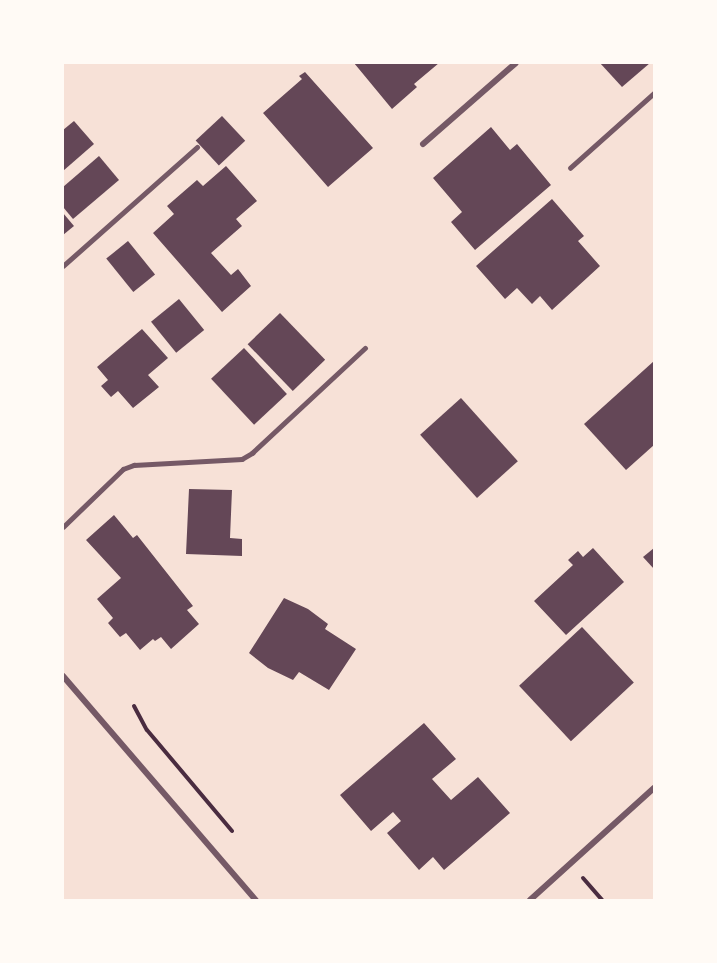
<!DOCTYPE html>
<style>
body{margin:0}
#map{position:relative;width:717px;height:963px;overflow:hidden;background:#f7e1d7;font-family:"Times New Roman",serif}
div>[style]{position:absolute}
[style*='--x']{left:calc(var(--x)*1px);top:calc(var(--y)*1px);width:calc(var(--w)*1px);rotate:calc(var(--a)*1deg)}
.building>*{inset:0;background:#644757;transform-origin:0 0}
.path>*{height:4px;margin:-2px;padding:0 2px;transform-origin:2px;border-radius:2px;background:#4a2c40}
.service>*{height:4.5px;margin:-2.25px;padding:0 2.25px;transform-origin:2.25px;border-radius:2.25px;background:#755966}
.minor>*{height:6px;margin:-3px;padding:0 3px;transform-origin:3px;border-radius:3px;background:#755966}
span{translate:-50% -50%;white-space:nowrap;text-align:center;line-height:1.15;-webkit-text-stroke:4.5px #fffaf5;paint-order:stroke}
.frame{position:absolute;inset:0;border:64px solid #fffaf5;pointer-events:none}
</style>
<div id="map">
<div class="building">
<i style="clip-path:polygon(354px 63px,439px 63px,414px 84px,417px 87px,392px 109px)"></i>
<i style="clip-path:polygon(600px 63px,650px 63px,622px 87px)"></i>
<i style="clip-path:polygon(305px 72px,373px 148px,328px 187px,263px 113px,302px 79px,299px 76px)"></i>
<i style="left:222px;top:116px;width:34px;height:36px;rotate:47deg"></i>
<i style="clip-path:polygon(74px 121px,94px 144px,63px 171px,63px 130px)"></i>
<i style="clip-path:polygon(491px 127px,510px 150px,517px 144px,551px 185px,475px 250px,451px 222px,462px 212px,433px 178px)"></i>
<i style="clip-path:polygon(99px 156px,119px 180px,73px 219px,63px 207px,63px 187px)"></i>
<i style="clip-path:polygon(226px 166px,257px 201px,236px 219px,242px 226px,211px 253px,231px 275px,238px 269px,251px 286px,222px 312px,153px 233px,174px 214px,167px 206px,197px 180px,203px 186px)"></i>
<i style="clip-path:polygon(552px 199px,584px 236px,578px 241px,600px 266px,552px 310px,540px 296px,532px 304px,517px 288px,505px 299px,476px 266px)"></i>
<i style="clip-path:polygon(63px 213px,74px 226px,63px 235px)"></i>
<i style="left:128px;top:241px;width:43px;height:28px;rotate:51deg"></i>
<i style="left:179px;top:299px;width:40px;height:36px;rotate:51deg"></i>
<i style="left:280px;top:313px;width:65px;height:45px;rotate:46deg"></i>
<i style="clip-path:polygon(142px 329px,168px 358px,148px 375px,159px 387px,133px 408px,118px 391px,111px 397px,101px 386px,108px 380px,97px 367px)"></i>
<i style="left:244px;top:348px;width:63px;height:45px;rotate:47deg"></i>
<i style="clip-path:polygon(654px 361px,654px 445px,626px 470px,584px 424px)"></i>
<i style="left:461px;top:398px;width:85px;height:55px;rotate:48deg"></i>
<i style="clip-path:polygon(189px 489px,232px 490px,230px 538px,242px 539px,242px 556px,186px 554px)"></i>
<i style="clip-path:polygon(114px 515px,133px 538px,137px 535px,193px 606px,187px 610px,199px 624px,171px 649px,161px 637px,155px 641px,153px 639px,140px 650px,126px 633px,120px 637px,108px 623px,113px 618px,97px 599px,121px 578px,86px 540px)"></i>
<i style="clip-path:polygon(593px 548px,624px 582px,566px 635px,534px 601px,573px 565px,568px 560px,578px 551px,583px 557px)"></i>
<i style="clip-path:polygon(654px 548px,654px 569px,643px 557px)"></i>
<i style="clip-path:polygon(284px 598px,308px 609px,328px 624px,325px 629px,356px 649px,329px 690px,299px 672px,293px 680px,268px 668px,249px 653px)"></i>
<i style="left:582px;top:627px;width:76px;height:86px;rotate:47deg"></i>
<i style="clip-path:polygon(424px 723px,456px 759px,432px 779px,451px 800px,478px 777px,510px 813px,444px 870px,433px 857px,419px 870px,387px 833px,401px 821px,393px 812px,371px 831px,340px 795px)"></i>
</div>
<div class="path">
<i style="--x:134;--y:706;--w:27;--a:62"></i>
<i style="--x:147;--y:730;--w:132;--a:49.9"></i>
<i style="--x:583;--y:878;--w:29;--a:49"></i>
</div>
<div class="service">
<i style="--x:570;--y:168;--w:113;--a:-41.8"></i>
<i style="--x:63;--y:266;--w:179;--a:-41.6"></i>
<i style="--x:63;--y:527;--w:83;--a:-44"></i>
<i style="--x:123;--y:469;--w:12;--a:-20"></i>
<i style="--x:134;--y:465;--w:108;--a:-3.2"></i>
<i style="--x:242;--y:459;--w:12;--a:-31"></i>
<i style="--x:252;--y:453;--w:154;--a:-42.9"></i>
</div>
<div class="minor">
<i style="--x:423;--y:144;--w:123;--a:-41.1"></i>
<i style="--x:63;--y:676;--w:296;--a:49.3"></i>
<i style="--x:530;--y:900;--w:167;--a:-42.1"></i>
</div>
<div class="frame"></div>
</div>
